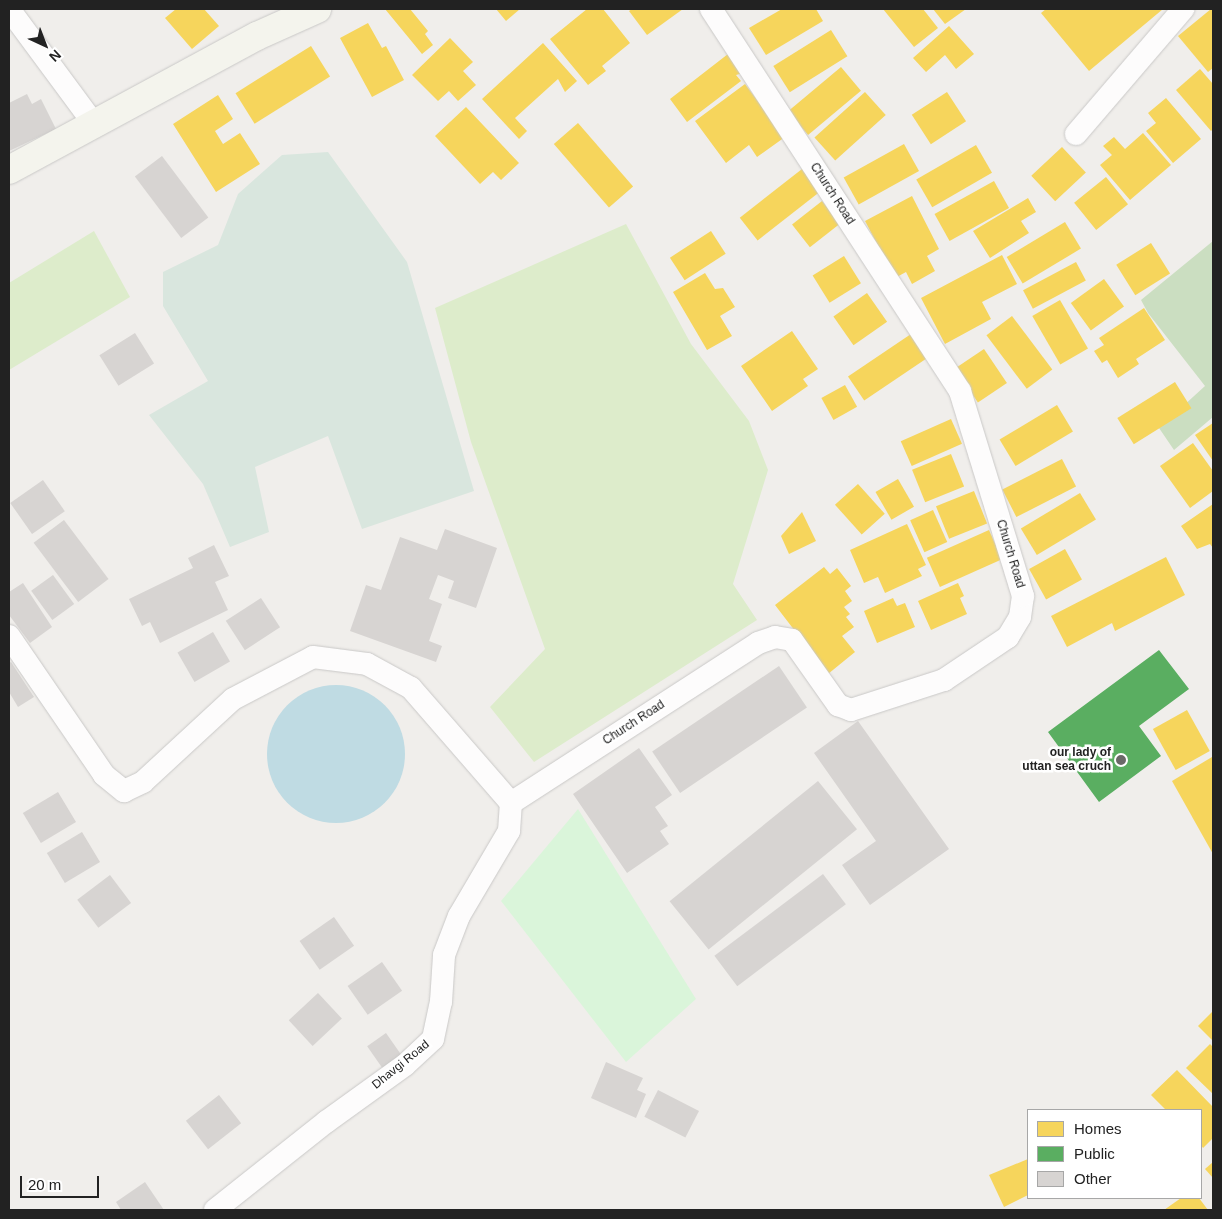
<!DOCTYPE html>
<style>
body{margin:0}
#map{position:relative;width:1222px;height:1219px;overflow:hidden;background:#f0eeeb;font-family:Arial,sans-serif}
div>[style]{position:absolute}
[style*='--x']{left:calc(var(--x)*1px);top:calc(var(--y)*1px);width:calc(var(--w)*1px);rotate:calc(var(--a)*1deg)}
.grass>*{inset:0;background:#ddeccb}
.forest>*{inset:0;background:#cbdec1}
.wetland>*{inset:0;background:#d9e6de}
.park>*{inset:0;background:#daf5da}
.water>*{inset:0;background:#bfdbe3}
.round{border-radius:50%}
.homes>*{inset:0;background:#f6d55c;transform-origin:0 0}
.public>*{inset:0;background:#5aae61}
.building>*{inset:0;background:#d7d4d2;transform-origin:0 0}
.roads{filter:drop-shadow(0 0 1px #c9c8c7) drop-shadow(0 0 1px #c9c8c7)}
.street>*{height:22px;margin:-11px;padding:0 11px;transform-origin:11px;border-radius:11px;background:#fdfcfc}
.secondary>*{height:28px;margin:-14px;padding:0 14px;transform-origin:14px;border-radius:14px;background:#f4f4ed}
.dots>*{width:14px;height:14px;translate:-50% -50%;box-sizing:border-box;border:2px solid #fff;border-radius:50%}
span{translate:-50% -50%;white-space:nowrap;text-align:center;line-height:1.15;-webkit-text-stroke:5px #fff;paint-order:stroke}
.street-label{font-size:12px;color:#222}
.poi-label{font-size:12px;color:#222;font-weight:700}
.right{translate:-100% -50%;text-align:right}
.frame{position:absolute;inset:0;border:10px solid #222;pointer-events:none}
.legend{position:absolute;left:1027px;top:1109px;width:175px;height:90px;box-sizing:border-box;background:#fff;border:1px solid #a7a7a7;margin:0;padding:6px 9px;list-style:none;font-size:15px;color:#222}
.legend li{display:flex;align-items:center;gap:10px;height:25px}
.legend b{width:25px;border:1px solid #a7a7a7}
.north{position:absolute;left:20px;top:20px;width:50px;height:50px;-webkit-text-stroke:4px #fff;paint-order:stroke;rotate:137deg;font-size:14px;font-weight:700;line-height:20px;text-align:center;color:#222}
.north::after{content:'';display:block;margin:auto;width:18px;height:22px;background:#222;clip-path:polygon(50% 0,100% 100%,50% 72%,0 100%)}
.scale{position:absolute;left:20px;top:1176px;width:79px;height:22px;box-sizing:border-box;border:2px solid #222;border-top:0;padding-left:6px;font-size:15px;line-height:18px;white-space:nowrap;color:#222;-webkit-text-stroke:4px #fff;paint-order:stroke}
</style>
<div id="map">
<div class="grass">
<i style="clip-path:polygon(626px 224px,691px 344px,749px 421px,768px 470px,733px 584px,757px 620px,534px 762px,490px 707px,545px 649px,471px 442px,435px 308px)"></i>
<i style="clip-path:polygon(94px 231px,130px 297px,9px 370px,9px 283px)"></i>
</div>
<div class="forest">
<i style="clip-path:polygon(1213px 241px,1213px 417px,1174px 450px,1159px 428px,1205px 386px,1148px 313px,1141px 300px)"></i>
</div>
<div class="wetland">
<i style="clip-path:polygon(328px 152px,407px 262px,474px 491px,362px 529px,328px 436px,255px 467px,269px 532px,230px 547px,203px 484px,149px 415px,208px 381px,163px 306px,163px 272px,218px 245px,238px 194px,282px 155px)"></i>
</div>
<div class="park">
<i style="clip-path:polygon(578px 809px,696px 999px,626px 1062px,501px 901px)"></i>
</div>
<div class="water">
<i class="round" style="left:267px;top:685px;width:138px;height:138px"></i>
</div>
<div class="homes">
<i style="clip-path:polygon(176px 9px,204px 9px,219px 26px,192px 49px,165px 18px)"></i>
<i style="clip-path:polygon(385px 9px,410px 9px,428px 31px,425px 34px,433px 45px,422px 54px)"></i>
<i style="clip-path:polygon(496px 9px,520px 9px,506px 21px)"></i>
<i style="clip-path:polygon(587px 9px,603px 9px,630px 43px,602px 66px,606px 71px,588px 85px,550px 39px)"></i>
<i style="clip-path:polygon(632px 9px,683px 9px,647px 35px,629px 11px)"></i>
<i style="clip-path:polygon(782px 9px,816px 9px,823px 21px,766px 55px,749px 28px)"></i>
<i style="clip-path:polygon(883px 9px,923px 9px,938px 28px,914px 47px)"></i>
<i style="clip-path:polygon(933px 9px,966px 9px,945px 24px)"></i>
<i style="clip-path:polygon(1046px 9px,1163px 9px,1089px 71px,1041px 13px)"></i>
<i style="clip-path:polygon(1211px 9px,1213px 9px,1213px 68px,1208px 72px,1178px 36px)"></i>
<i style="clip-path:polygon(368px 23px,382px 48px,386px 46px,404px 80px,372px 97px,340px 38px)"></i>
<i style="clip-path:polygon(949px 26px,974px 54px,956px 69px,945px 55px,926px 72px,913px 58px)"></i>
<i style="left:831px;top:30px;width:31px;height:68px;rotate:58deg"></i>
<i style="clip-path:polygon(450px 38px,473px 62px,463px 71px,476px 85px,458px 101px,449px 91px,438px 101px,412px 75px)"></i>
<i style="clip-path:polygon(543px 43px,577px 81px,565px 92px,558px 79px,515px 118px,527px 131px,519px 139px,482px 99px)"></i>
<i style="left:311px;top:46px;width:36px;height:89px;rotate:58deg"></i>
<i style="clip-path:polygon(728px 54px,743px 73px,736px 75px,741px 81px,687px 122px,670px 99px)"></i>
<i style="left:841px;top:67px;width:31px;height:69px;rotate:50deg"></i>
<i style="clip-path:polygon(1200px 69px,1213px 84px,1213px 129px,1211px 131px,1176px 90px)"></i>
<i style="clip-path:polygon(745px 84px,785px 137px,757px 157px,749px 145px,726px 163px,695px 121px)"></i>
<i style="left:865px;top:92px;width:31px;height:68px;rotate:48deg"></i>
<i style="left:947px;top:92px;width:35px;height:42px;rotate:57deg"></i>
<i style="clip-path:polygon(218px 95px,233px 119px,215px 131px,223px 144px,240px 133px,260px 164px,216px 192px,173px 124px)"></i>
<i style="clip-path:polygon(1166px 98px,1201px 139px,1173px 163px,1146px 131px,1156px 123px,1148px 113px)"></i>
<i style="clip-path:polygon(466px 107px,519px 163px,501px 180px,493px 172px,480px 184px,435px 136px)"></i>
<i style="left:578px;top:123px;width:84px;height:32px;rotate:49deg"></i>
<i style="clip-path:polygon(1143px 133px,1171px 165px,1130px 200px,1100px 165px,1112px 155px,1103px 146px,1114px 137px,1125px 149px)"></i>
<i style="left:904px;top:144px;width:31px;height:69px;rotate:61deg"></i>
<i style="left:976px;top:145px;width:32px;height:69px;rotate:60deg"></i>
<i style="left:1062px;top:147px;width:35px;height:42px;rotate:47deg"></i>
<i style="left:802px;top:169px;width:29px;height:79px;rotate:52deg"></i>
<i style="left:1106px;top:177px;width:35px;height:41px;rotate:51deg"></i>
<i style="left:994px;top:181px;width:31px;height:68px;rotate:61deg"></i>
<i style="clip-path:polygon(912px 196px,939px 249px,927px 256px,935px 271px,912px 284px,906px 272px,895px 278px,865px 221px)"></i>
<i style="clip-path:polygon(1028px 198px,1036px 212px,1021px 221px,1029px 233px,990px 258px,973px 231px)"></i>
<i style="left:822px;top:201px;width:29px;height:38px;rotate:52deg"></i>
<i style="left:1065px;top:222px;width:31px;height:68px;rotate:59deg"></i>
<i style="left:711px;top:231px;width:27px;height:49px;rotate:57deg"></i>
<i style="left:1151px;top:243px;width:36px;height:41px;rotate:58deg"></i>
<i style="clip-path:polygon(1002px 255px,1017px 284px,982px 302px,991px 319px,945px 344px,921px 298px)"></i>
<i style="left:844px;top:256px;width:32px;height:37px;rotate:58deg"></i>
<i style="left:1076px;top:262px;width:21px;height:60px;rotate:62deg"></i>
<i style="clip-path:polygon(705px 273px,715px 289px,723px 288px,735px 307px,720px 316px,732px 336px,707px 350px,673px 292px)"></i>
<i style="left:1104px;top:279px;width:34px;height:41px;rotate:54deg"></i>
<i style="left:867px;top:293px;width:35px;height:41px;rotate:55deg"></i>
<i style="left:1060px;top:300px;width:56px;height:32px;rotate:60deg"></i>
<i style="clip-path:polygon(1144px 308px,1165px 340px,1136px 359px,1139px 364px,1118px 378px,1107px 360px,1102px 363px,1094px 351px,1104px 345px,1099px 338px)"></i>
<i style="left:1012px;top:316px;width:67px;height:32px;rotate:53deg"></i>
<i style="clip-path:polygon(792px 331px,818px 369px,803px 379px,808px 386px,772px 411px,741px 366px)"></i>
<i style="left:911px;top:334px;width:29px;height:76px;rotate:56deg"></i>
<i style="left:984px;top:349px;width:41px;height:35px;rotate:56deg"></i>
<i style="left:1175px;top:382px;width:31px;height:68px;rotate:58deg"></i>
<i style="left:845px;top:385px;width:25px;height:27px;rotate:61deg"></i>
<i style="left:1057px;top:405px;width:31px;height:67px;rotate:59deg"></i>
<i style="left:951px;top:419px;width:27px;height:55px;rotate:66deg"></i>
<i style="clip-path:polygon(1213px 423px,1213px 461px,1195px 435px)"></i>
<i style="clip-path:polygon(1193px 443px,1213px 471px,1213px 491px,1190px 508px,1160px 466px)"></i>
<i style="left:951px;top:454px;width:35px;height:42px;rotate:68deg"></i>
<i style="left:1062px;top:459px;width:31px;height:67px;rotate:63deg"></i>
<i style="left:898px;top:479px;width:32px;height:26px;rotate:60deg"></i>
<i style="left:858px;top:484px;width:40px;height:31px;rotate:48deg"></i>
<i style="left:974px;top:491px;width:35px;height:41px;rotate:68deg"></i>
<i style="left:1080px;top:493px;width:31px;height:69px;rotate:59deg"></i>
<i style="clip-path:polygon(1213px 504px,1213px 548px,1210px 544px,1197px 549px,1181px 526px)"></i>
<i style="left:933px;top:510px;width:35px;height:25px;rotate:66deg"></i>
<i style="clip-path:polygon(802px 512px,816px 541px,789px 554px,781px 536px)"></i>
<i style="clip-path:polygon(907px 524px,926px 565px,918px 569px,922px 576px,885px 593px,878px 577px,864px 583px,850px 550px)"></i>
<i style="left:989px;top:530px;width:32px;height:68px;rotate:66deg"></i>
<i style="left:1065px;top:549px;width:35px;height:41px;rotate:61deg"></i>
<i style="clip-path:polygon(1166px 557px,1185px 595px,1115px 631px,1112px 623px,1067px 647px,1051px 616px)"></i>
<i style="clip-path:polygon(824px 567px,830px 574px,837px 568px,851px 586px,845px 591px,852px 601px,844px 607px,850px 614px,846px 617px,854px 627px,842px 636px,855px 652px,828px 674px,775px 605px)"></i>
<i style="clip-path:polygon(958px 583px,964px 596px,960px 598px,967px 614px,931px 630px,918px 601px)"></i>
<i style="clip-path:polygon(893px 598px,897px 606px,905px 603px,915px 627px,877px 643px,864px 611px)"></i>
<i style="left:1187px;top:710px;width:47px;height:39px;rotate:61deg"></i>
<i style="clip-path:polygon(1212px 757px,1213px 760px,1213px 854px,1172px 781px)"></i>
<i style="clip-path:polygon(1213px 1011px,1213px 1041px,1198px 1026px)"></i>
<i style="clip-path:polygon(1210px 1044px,1213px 1047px,1213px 1094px,1186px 1068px)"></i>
<i style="clip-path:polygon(1177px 1070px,1213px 1107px,1213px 1138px,1203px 1148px,1201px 1145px,1201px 1110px,1166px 1110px,1151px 1095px)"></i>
<i style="clip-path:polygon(1028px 1159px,1028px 1195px,1004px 1207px,989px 1175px)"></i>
<i style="clip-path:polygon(1213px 1162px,1213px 1178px,1205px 1169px)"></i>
<i style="clip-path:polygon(1181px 1198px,1199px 1198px,1208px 1210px,1164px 1210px)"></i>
</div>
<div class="public">
<i style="clip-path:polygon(1159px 650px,1189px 689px,1139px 726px,1161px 756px,1099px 802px,1048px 732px)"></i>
</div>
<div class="building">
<i style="clip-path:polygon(27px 94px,32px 104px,41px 99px,56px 129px,9px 151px,9px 103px)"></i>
<i style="left:162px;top:156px;width:77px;height:34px;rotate:53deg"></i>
<i style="left:135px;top:333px;width:36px;height:42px;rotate:58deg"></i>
<i style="left:43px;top:480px;width:38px;height:40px;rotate:55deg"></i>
<i style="left:64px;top:520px;width:74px;height:38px;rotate:53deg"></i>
<i style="clip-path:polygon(445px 529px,497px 548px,476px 608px,448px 598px,454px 581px,438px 575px,429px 599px,442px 604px,429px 641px,442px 646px,436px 662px,350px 631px,366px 585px,381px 590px,400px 537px,437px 550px)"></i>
<i style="clip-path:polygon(214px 545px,229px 576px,215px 582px,228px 610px,160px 643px,150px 622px,142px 626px,129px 599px,193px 568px,188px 558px)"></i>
<i style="left:53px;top:575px;width:36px;height:27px;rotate:54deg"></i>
<i style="clip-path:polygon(23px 583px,52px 627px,30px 643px,9px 615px,9px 592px)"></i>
<i style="left:261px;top:598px;width:35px;height:42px;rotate:57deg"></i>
<i style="left:213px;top:632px;width:34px;height:41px;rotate:60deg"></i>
<i style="clip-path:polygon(11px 662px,34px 697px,18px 707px,9px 692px,9px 663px)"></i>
<i style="left:779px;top:666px;width:50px;height:153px;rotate:56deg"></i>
<i style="clip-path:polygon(858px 721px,949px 849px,870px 905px,842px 865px,876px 841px,814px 753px)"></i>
<i style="clip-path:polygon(639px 748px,672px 795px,655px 807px,668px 826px,660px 831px,669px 844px,627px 873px,573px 794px)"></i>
<i style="left:818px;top:781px;width:62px;height:191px;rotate:51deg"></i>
<i style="left:58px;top:792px;width:35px;height:41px;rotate:59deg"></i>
<i style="left:82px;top:832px;width:35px;height:41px;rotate:59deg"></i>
<i style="left:823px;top:874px;width:38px;height:136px;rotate:53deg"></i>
<i style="left:110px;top:875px;width:35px;height:41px;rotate:53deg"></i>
<i style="left:334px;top:917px;width:35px;height:42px;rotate:55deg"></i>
<i style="left:382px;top:962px;width:35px;height:42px;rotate:55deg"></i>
<i style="left:318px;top:993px;width:35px;height:40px;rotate:47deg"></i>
<i style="left:386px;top:1033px;width:28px;height:23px;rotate:55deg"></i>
<i style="clip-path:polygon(606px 1062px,643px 1078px,637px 1090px,646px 1094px,636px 1118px,591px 1098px)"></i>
<i style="left:658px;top:1090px;width:46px;height:30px;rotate:27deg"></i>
<i style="left:219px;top:1095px;width:36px;height:42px;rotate:52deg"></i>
<i style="clip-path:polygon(145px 1182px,164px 1210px,121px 1210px,116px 1202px)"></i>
</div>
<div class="roads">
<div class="street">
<i style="--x:9;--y:9;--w:143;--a:53.5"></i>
<i style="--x:1076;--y:134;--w:165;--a:-49.4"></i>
<i style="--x:9;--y:636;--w:168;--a:55.6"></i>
<i style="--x:104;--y:775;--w:26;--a:39"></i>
<i style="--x:124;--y:791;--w:21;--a:-25"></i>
<i style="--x:143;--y:782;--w:122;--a:-42.7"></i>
<i style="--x:233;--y:699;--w:90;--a:-27.7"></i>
<i style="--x:313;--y:657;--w:54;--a:7.4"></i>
<i style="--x:367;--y:664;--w:50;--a:28.6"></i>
<i style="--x:411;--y:688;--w:152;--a:49"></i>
<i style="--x:511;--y:803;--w:294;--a:-32.9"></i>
<i style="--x:758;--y:643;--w:18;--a:-19"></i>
<i style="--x:775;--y:637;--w:17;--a:10"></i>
<i style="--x:792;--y:640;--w:80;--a:54.7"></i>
<i style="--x:838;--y:705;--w:14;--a:21"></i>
<i style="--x:851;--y:710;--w:98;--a:-17.9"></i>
<i style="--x:944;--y:680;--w:77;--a:-33.9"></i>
<i style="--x:1008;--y:637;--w:23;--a:-59"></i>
<i style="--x:1020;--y:617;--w:21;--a:-82"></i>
<i style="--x:1023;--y:596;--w:214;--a:-107.1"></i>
<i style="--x:960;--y:391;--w:456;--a:-123.1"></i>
<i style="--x:215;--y:1210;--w:142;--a:-38.4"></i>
<i style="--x:326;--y:1122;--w:97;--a:-35.8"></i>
<i style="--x:405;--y:1065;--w:38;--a:-43"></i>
<i style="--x:433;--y:1039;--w:38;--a:-78"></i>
<i style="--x:441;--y:1002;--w:47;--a:-86.3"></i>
<i style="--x:444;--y:955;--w:42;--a:-69"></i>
<i style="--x:459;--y:916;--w:99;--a:-59.5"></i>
<i style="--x:509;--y:831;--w:28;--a:-86"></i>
</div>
<div class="secondary">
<i style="--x:9;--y:170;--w:282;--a:-28.4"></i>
<i style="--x:257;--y:36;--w:66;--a:-24.2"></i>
</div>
</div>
<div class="dots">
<i style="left:1121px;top:760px;background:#6a6968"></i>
</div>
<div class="street-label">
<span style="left:832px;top:194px;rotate:57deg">Church Road</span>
<span style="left:1010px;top:554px;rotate:73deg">Church Road</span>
<span style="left:634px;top:723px;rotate:-33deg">Church Road</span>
<span style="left:401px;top:1065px;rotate:-39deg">Dhavgi Road</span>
</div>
<div class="poi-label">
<span class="right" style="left:1111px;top:760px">our lady of<br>uttan sea cruch</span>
</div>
<div class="frame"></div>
<ul class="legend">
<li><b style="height:14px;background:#f6d55c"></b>Homes</li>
<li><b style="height:14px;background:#5aae61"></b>Public</li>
<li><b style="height:14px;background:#d7d4d2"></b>Other</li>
</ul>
<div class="north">N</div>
<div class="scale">20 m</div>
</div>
